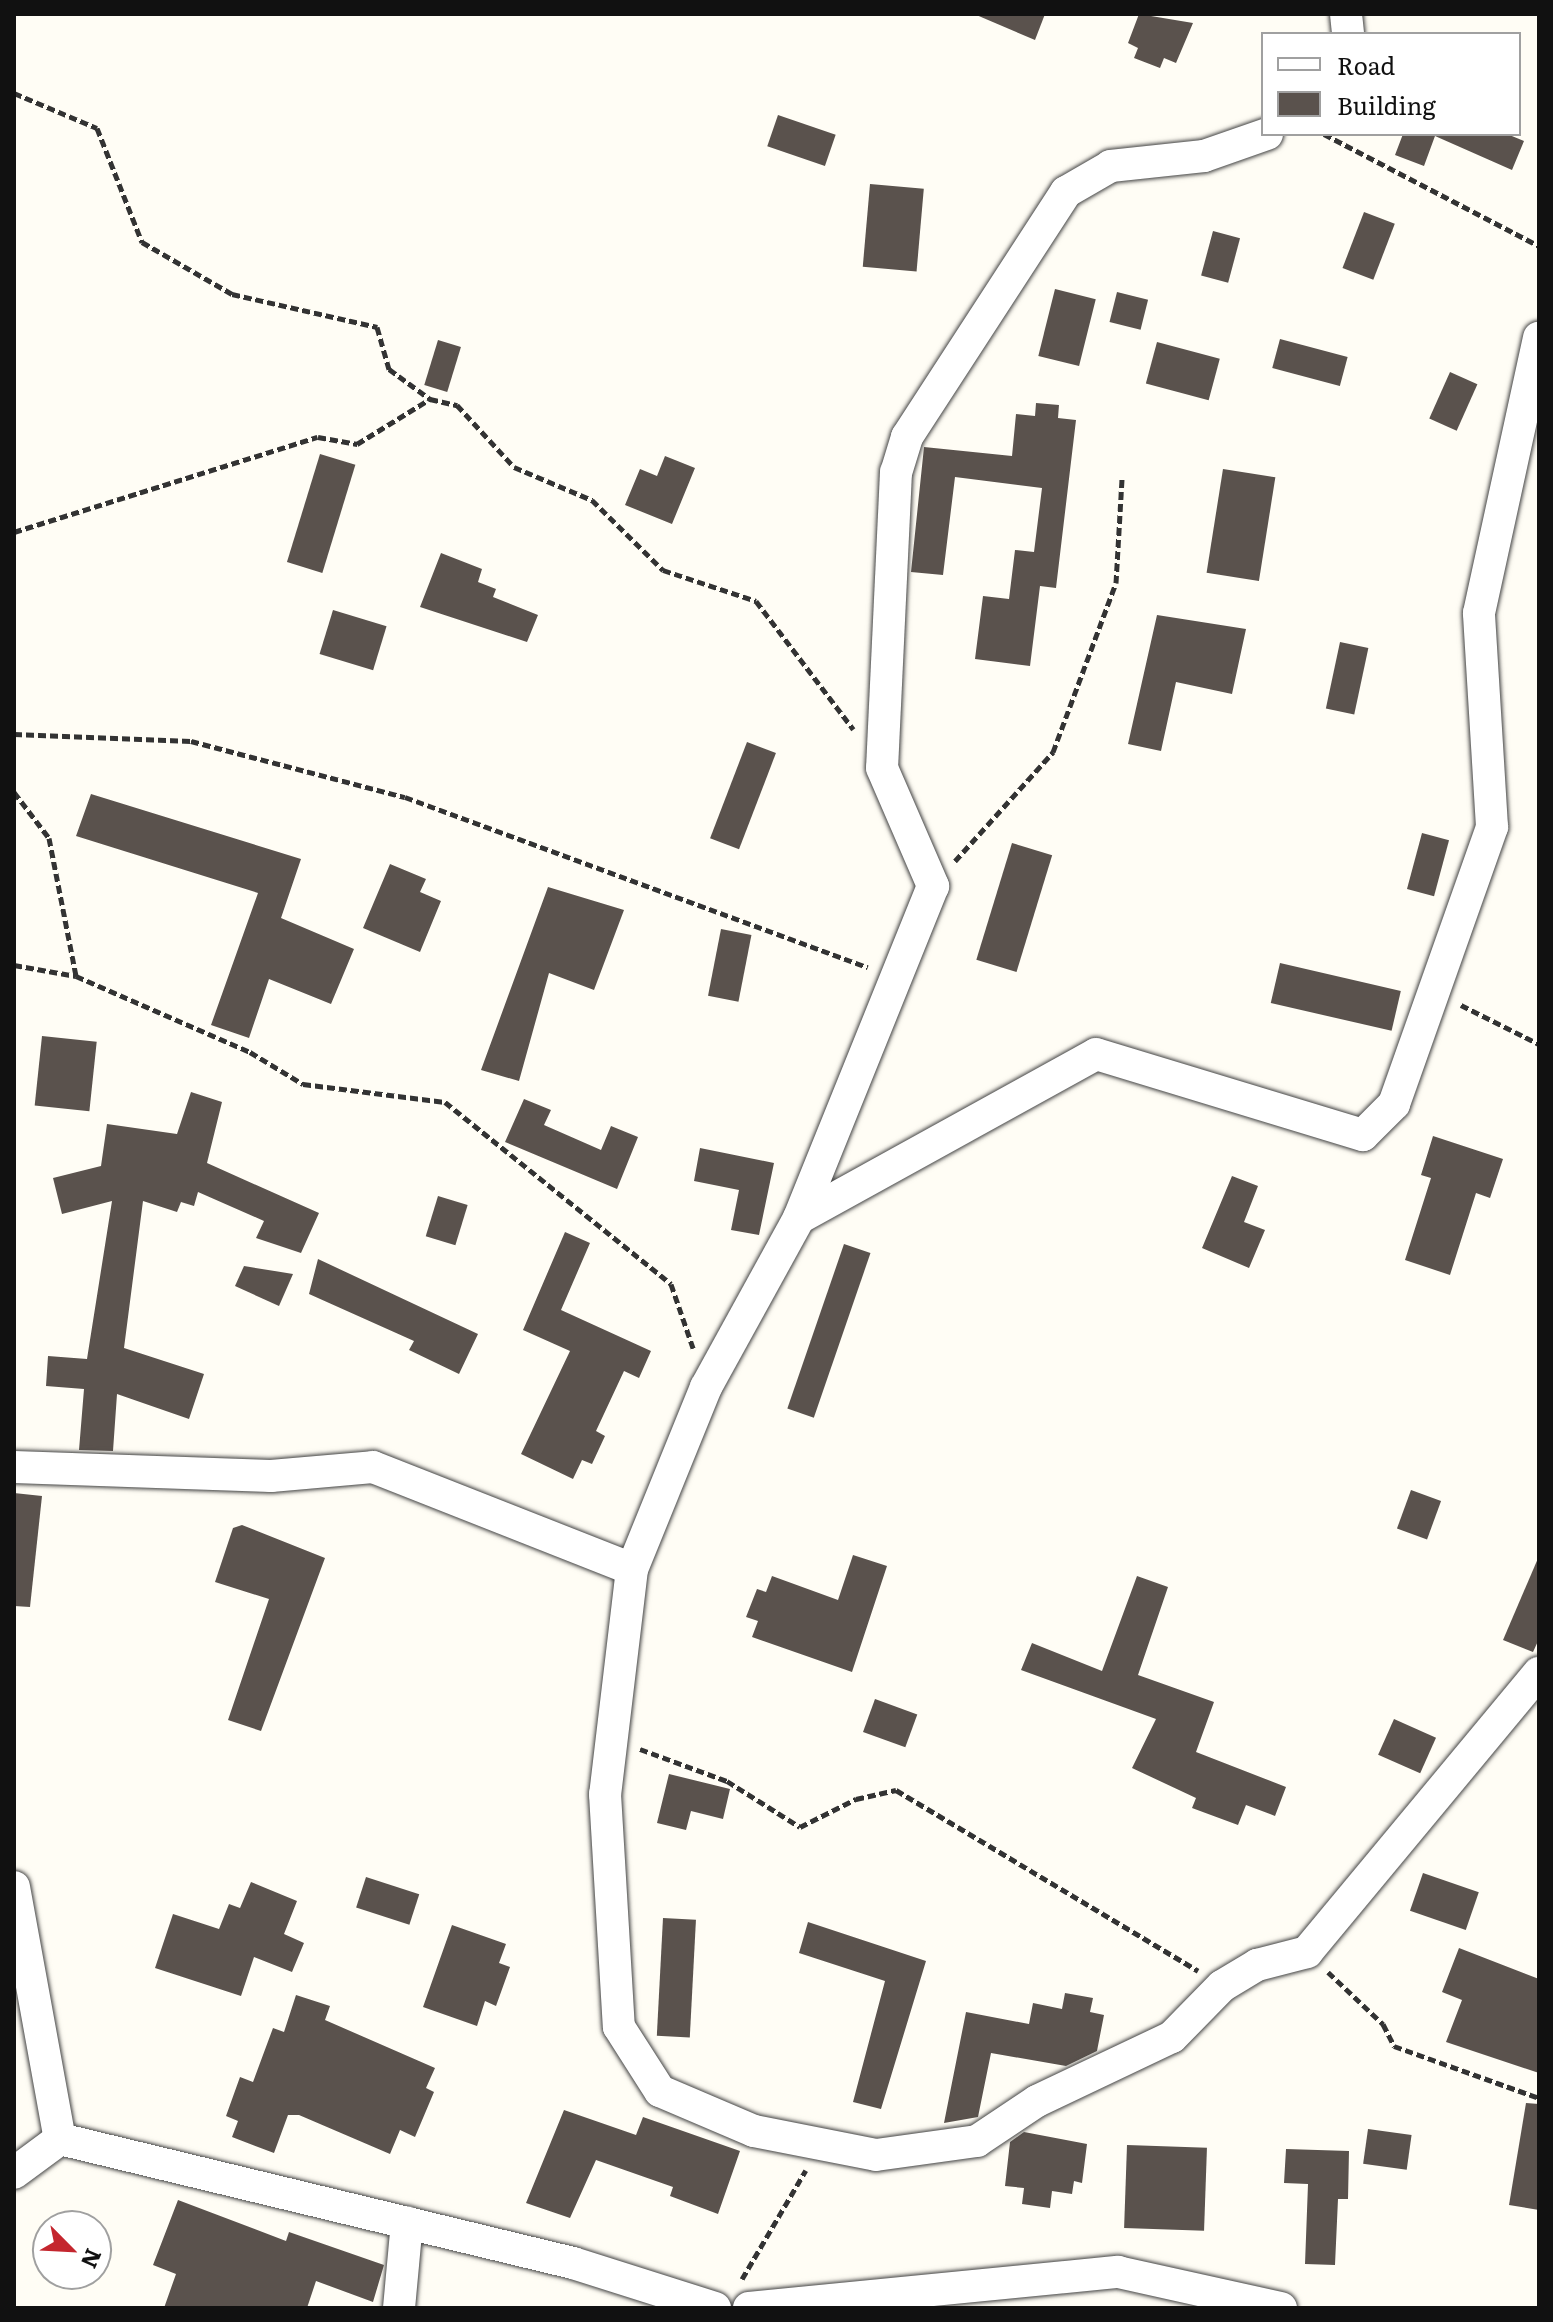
<!DOCTYPE html>
<style>
body{margin:0}
#map{position:relative;width:1553px;height:2322px;overflow:hidden;background:#fffdf5;font-family:Literata,serif}
div>[style]{position:absolute}
[style*='--x']{left:calc(var(--x)*1px);top:calc(var(--y)*1px);width:calc(var(--w)*1px);rotate:calc(var(--a)*1deg)}
.building>*{inset:0;background:#5a524d;transform-origin:0 0}
.path>*{height:5px;margin-top:-2.5px;transform-origin:0;background:repeating-linear-gradient(90deg,#333 0 8px,transparent 0 12px)}
.roads{filter:drop-shadow(0 0 2px #444) drop-shadow(0 0 2px #444)}
.street>*{height:32px;margin:-16px;padding:0 16px;transform-origin:16px;border-radius:16px;background:#fff}
span{translate:-50% -50%;white-space:nowrap;text-align:center;line-height:1.15;-webkit-text-stroke:8px #fff;paint-order:stroke}
.frame{position:absolute;inset:0;border:16px solid #111;pointer-events:none}
.legend{position:absolute;left:1261px;top:32px;width:260px;height:104px;box-sizing:border-box;background:#fff;border:2px solid #a0a0a0;margin:0;padding:10px 14px;list-style:none;font-size:24px;color:#111}
.legend li{display:flex;align-items:center;gap:16px;height:40px}
.legend b{width:40px;border:2px solid #a0a0a0}
.north{position:absolute;left:32px;top:2210px;width:80px;height:80px;box-sizing:border-box;background:#fff;border:2px solid #a0a0a0;border-radius:50%;rotate:114deg;font-size:22px;font-weight:700;line-height:32px;text-align:center;color:#111}
.north::after{content:'';display:block;margin:auto;width:28px;height:36px;background:#c4262e;clip-path:polygon(50% 0,100% 100%,50% 72%,0 100%)}
</style>
<div id="map">
<div class="building">
<i style="clip-path:polygon(974px 14px,1045px 14px,1035px 40px)"></i>
<i style="clip-path:polygon(1139px 14px,1193px 23px,1176px 63px,1164px 58px,1160px 68px,1134px 58px,1138px 48px,1128px 43px)"></i>
<i style="left:778px;top:115px;width:61px;height:33px;rotate:19deg"></i>
<i style="clip-path:polygon(1403px 134px,1507px 134px,1524px 141px,1512px 170px,1435px 136px,1424px 166px,1395px 155px)"></i>
<i style="left:870px;top:184px;width:54px;height:83px;rotate:5deg"></i>
<i style="left:1364px;top:212px;width:33px;height:60px;rotate:21deg"></i>
<i style="left:1213px;top:231px;width:28px;height:46px;rotate:15deg"></i>
<i style="left:1055px;top:289px;width:42px;height:69px;rotate:14deg"></i>
<i style="left:1117px;top:292px;width:32px;height:31px;rotate:14deg"></i>
<i style="left:1280px;top:339px;width:70px;height:30px;rotate:15deg"></i>
<i style="left:438px;top:340px;width:24px;height:47px;rotate:17deg"></i>
<i style="left:1157px;top:342px;width:65px;height:43px;rotate:15deg"></i>
<i style="left:1450px;top:372px;width:30px;height:51px;rotate:24deg"></i>
<i style="clip-path:polygon(1036px 403px,1059px 405px,1058px 418px,1076px 420px,1056px 588px,1040px 586px,1030px 666px,975px 659px,983px 596px,1009px 599px,1015px 550px,1034px 552px,1042px 488px,955px 477px,943px 575px,911px 572px,924px 447px,1012px 456px,1016px 414px,1035px 416px)"></i>
<i style="left:320px;top:454px;width:37px;height:113px;rotate:17deg"></i>
<i style="clip-path:polygon(665px 456px,695px 468px,672px 524px,625px 505px,640px 469px,657px 476px)"></i>
<i style="left:1223px;top:469px;width:53px;height:105px;rotate:9deg"></i>
<i style="clip-path:polygon(441px 553px,482px 569px,478px 582px,496px 589px,493px 597px,538px 615px,527px 642px,420px 607px)"></i>
<i style="left:333px;top:610px;width:56px;height:46px;rotate:17deg"></i>
<i style="clip-path:polygon(1157px 615px,1246px 629px,1232px 694px,1176px 682px,1161px 751px,1128px 744px)"></i>
<i style="left:1340px;top:642px;width:29px;height:68px;rotate:12deg"></i>
<i style="left:747px;top:742px;width:31px;height:103px;rotate:21deg"></i>
<i style="clip-path:polygon(91px 794px,301px 859px,281px 918px,354px 949px,331px 1004px,269px 979px,249px 1038px,211px 1025px,258px 893px,76px 836px)"></i>
<i style="left:1422px;top:833px;width:28px;height:58px;rotate:15deg"></i>
<i style="left:1012px;top:843px;width:42px;height:122px;rotate:17deg"></i>
<i style="clip-path:polygon(390px 864px,426px 879px,420px 892px,441px 901px,420px 952px,363px 928px)"></i>
<i style="clip-path:polygon(548px 887px,624px 910px,594px 990px,549px 973px,519px 1081px,481px 1070px)"></i>
<i style="left:721px;top:929px;width:31px;height:68px;rotate:11deg"></i>
<i style="left:1280px;top:963px;width:124px;height:41px;rotate:13deg"></i>
<i style="left:42px;top:1036px;width:55px;height:70px;rotate:6deg"></i>
<i style="clip-path:polygon(191px 1092px,222px 1102px,207px 1163px,319px 1213px,301px 1253px,256px 1238px,264px 1221px,198px 1192px,194px 1206px,181px 1202px,177px 1212px,143px 1201px,124px 1348px,204px 1374px,189px 1419px,117px 1394px,113px 1451px,79px 1450px,84px 1389px,46px 1386px,48px 1356px,87px 1359px,112px 1201px,62px 1214px,53px 1178px,101px 1166px,107px 1124px,177px 1134px)"></i>
<i style="clip-path:polygon(524px 1099px,551px 1110px,544px 1125px,601px 1150px,611px 1126px,638px 1137px,617px 1189px,505px 1142px)"></i>
<i style="clip-path:polygon(1433px 1136px,1503px 1159px,1490px 1198px,1476px 1193px,1450px 1275px,1405px 1260px,1431px 1178px,1421px 1175px)"></i>
<i style="clip-path:polygon(700px 1148px,774px 1163px,759px 1235px,731px 1230px,739px 1190px,694px 1181px)"></i>
<i style="clip-path:polygon(1232px 1176px,1258px 1186px,1244px 1222px,1265px 1230px,1249px 1268px,1202px 1248px)"></i>
<i style="left:438px;top:1196px;width:31px;height:42px;rotate:17deg"></i>
<i style="clip-path:polygon(565px 1232px,590px 1243px,561px 1310px,651px 1351px,639px 1378px,624px 1371px,596px 1431px,605px 1436px,592px 1464px,582px 1460px,573px 1479px,521px 1454px,570px 1351px,523px 1330px)"></i>
<i style="left:844px;top:1244px;width:28px;height:174px;rotate:19deg"></i>
<i style="clip-path:polygon(318px 1259px,478px 1334px,459px 1374px,409px 1350px,414px 1341px,309px 1294px)"></i>
<i style="clip-path:polygon(244px 1266px,293px 1274px,279px 1306px,235px 1286px)"></i>
<i style="left:1411px;top:1490px;width:32px;height:41px;rotate:20deg"></i>
<i style="clip-path:polygon(14px 1493px,42px 1496px,30px 1607px,14px 1606px)"></i>
<i style="clip-path:polygon(242px 1525px,325px 1558px,261px 1731px,228px 1720px,269px 1599px,215px 1582px,233px 1528px)"></i>
<i style="clip-path:polygon(853px 1555px,887px 1566px,852px 1672px,752px 1637px,758px 1621px,746px 1617px,757px 1589px,766px 1592px,772px 1576px,838px 1600px)"></i>
<i style="clip-path:polygon(1539px 1556px,1539px 1639px,1533px 1652px,1503px 1640px)"></i>
<i style="clip-path:polygon(1137px 1576px,1168px 1587px,1138px 1675px,1214px 1702px,1196px 1752px,1286px 1787px,1275px 1816px,1246px 1805px,1238px 1825px,1192px 1808px,1196px 1798px,1132px 1768px,1156px 1719px,1021px 1670px,1032px 1643px,1102px 1671px)"></i>
<i style="left:875px;top:1699px;width:45px;height:35px;rotate:20deg"></i>
<i style="left:1394px;top:1719px;width:46px;height:39px;rotate:24deg"></i>
<i style="clip-path:polygon(669px 1774px,730px 1789px,723px 1819px,691px 1811px,686px 1830px,657px 1823px)"></i>
<i style="left:1423px;top:1873px;width:59px;height:40px;rotate:19deg"></i>
<i style="left:366px;top:1877px;width:56px;height:32px;rotate:18deg"></i>
<i style="clip-path:polygon(251px 1882px,297px 1901px,284px 1934px,304px 1943px,292px 1972px,254px 1957px,241px 1996px,155px 1968px,173px 1914px,219px 1929px,229px 1904px,240px 1908px)"></i>
<i style="left:663px;top:1918px;width:33px;height:118px;rotate:3deg"></i>
<i style="clip-path:polygon(808px 1922px,926px 1961px,881px 2109px,853px 2102px,885px 1981px,799px 1953px)"></i>
<i style="clip-path:polygon(452px 1925px,506px 1944px,499px 1963px,510px 1967px,496px 2006px,485px 2001px,477px 2026px,423px 2007px)"></i>
<i style="clip-path:polygon(1459px 1948px,1539px 1979px,1539px 2073px,1446px 2042px,1462px 2000px,1442px 1992px)"></i>
<i style="clip-path:polygon(1065px 1993px,1093px 1998px,1090px 2012px,1104px 2015px,1097px 2051px,1066px 2066px,991px 2053px,978px 2117px,944px 2123px,966px 2012px,1029px 2024px,1033px 2003px,1062px 2009px)"></i>
<i style="clip-path:polygon(296px 1995px,330px 2006px,325px 2020px,435px 2068px,426px 2088px,434px 2092px,415px 2137px,400px 2130px,390px 2154px,299px 2115px,288px 2115px,274px 2153px,232px 2137px,238px 2121px,226px 2116px,240px 2077px,253px 2082px,273px 2028px,284px 2032px)"></i>
<i style="clip-path:polygon(1526px 2103px,1539px 2104px,1539px 2210px,1509px 2205px)"></i>
<i style="clip-path:polygon(564px 2110px,636px 2135px,643px 2117px,740px 2151px,718px 2214px,670px 2196px,673px 2187px,596px 2160px,570px 2218px,526px 2203px)"></i>
<i style="left:1368px;top:2129px;width:44px;height:35px;rotate:8deg"></i>
<i style="clip-path:polygon(1024px 2132px,1087px 2144px,1082px 2183px,1074px 2181px,1072px 2194px,1052px 2191px,1050px 2208px,1022px 2204px,1024px 2188px,1005px 2186px,1010px 2142px)"></i>
<i style="left:1127px;top:2145px;width:80px;height:83px;rotate:2deg"></i>
<i style="clip-path:polygon(1286px 2149px,1349px 2151px,1348px 2199px,1338px 2199px,1335px 2265px,1305px 2264px,1308px 2184px,1284px 2183px)"></i>
<i style="clip-path:polygon(178px 2200px,286px 2241px,289px 2232px,384px 2265px,373px 2302px,316px 2281px,307px 2308px,164px 2308px,176px 2274px,153px 2265px)"></i>
</div>
<div class="path">
<i style="--x:14;--y:93;--w:90;--a:22.9"></i>
<i style="--x:97;--y:128;--w:123;--a:68.5"></i>
<i style="--x:142;--y:242;--w:104;--a:30"></i>
<i style="--x:232;--y:294;--w:149;--a:12.8"></i>
<i style="--x:377;--y:327;--w:44;--a:74.1"></i>
<i style="--x:389;--y:369;--w:51;--a:36.2"></i>
<i style="--x:430;--y:399;--w:28;--a:13"></i>
<i style="--x:457;--y:405;--w:84;--a:47.4"></i>
<i style="--x:514;--y:467;--w:85;--a:22.9"></i>
<i style="--x:592;--y:500;--w:100;--a:44.6"></i>
<i style="--x:663;--y:570;--w:98;--a:18.4"></i>
<i style="--x:756;--y:601;--w:161;--a:52.8"></i>
<i style="--x:1324;--y:134;--w:242;--a:27.5"></i>
<i style="--x:14;--y:532;--w:318;--a:-17.4"></i>
<i style="--x:318;--y:437;--w:40;--a:10"></i>
<i style="--x:357;--y:444;--w:86;--a:-31.7"></i>
<i style="--x:14;--y:734;--w:177;--a:2.3"></i>
<i style="--x:191;--y:741;--w:221;--a:14.7"></i>
<i style="--x:405;--y:797;--w:493;--a:20.2"></i>
<i style="--x:14;--y:792;--w:58;--a:52.7"></i>
<i style="--x:49;--y:838;--w:141;--a:78.9"></i>
<i style="--x:955;--y:861;--w:147;--a:-48"></i>
<i style="--x:1053;--y:752;--w:180;--a:-69.6"></i>
<i style="--x:1116;--y:583;--w:105;--a:-86.7"></i>
<i style="--x:14;--y:965;--w:63;--a:10.1"></i>
<i style="--x:76;--y:976;--w:190;--a:23.6"></i>
<i style="--x:250;--y:1052;--w:62;--a:31.1"></i>
<i style="--x:303;--y:1084;--w:143;--a:7.2"></i>
<i style="--x:445;--y:1102;--w:290;--a:38.8"></i>
<i style="--x:671;--y:1284;--w:68;--a:71"></i>
<i style="--x:1461;--y:1005;--w:87;--a:26.6"></i>
<i style="--x:640;--y:1749;--w:93;--a:20.2"></i>
<i style="--x:727;--y:1781;--w:86;--a:32.2"></i>
<i style="--x:800;--y:1827;--w:63;--a:-26.6"></i>
<i style="--x:856;--y:1799;--w:41;--a:-12.7"></i>
<i style="--x:896;--y:1790;--w:352;--a:30.9"></i>
<i style="--x:1328;--y:1972;--w:76;--a:43.4"></i>
<i style="--x:1383;--y:2024;--w:25;--a:63"></i>
<i style="--x:1394;--y:2046;--w:154;--a:19.7"></i>
<i style="--x:742;--y:2279;--w:126;--a:-59.6"></i>
</div>
<div class="roads">
<div class="street">
<i style="--x:1346;--y:14;--w:20;--a:84"></i>
<i style="--x:1267;--y:134;--w:67;--a:160.8"></i>
<i style="--x:1204;--y:156;--w:94;--a:173.9"></i>
<i style="--x:1111;--y:166;--w:52;--a:150"></i>
<i style="--x:1066;--y:192;--w:292;--a:123"></i>
<i style="--x:907;--y:437;--w:37;--a:107"></i>
<i style="--x:896;--y:472;--w:296;--a:92.7"></i>
<i style="--x:882;--y:768;--w:129;--a:66.6"></i>
<i style="--x:933;--y:886;--w:358;--a:112"></i>
<i style="--x:799;--y:1218;--w:193;--a:118.8"></i>
<i style="--x:706;--y:1387;--w:196;--a:112.1"></i>
<i style="--x:632;--y:1569;--w:227;--a:96.8"></i>
<i style="--x:605;--y:1794;--w:233;--a:86.6"></i>
<i style="--x:619;--y:2027;--w:76;--a:57.4"></i>
<i style="--x:660;--y:2091;--w:102;--a:23.1"></i>
<i style="--x:754;--y:2131;--w:124;--a:11.1"></i>
<i style="--x:876;--y:2155;--w:102;--a:-7.9"></i>
<i style="--x:977;--y:2141;--w:72;--a:-33.7"></i>
<i style="--x:1037;--y:2101;--w:149;--a:-25.4"></i>
<i style="--x:1172;--y:2037;--w:71;--a:-45.6"></i>
<i style="--x:1222;--y:1986;--w:41;--a:-31"></i>
<i style="--x:1257;--y:1965;--w:52;--a:-14.6"></i>
<i style="--x:1307;--y:1952;--w:363;--a:-50.3"></i>
<i style="--x:799;--y:1218;--w:339;--a:-28.9"></i>
<i style="--x:1096;--y:1054;--w:279;--a:16.9"></i>
<i style="--x:1363;--y:1135;--w:44;--a:-45"></i>
<i style="--x:1394;--y:1104;--w:294;--a:-70.5"></i>
<i style="--x:1492;--y:827;--w:214;--a:-93.5"></i>
<i style="--x:1479;--y:613;--w:282;--a:-77.7"></i>
<i style="--x:14;--y:1467;--w:257;--a:2"></i>
<i style="--x:271;--y:1476;--w:102;--a:-5"></i>
<i style="--x:373;--y:1467;--w:278;--a:21.5"></i>
<i style="--x:14;--y:1887;--w:256;--a:79.7"></i>
<i style="--x:14;--y:2173;--w:57;--a:-36.5"></i>
<i style="--x:60;--y:2139;--w:528;--a:13.59"></i>
<i style="--x:573;--y:2263;--w:149;--a:17.6"></i>
<i style="--x:399;--y:2308;--w:86;--a:-84.7"></i>
<i style="--x:749;--y:2308;--w:371;--a:-5.6"></i>
<i style="--x:1118;--y:2272;--w:167;--a:12.5"></i>
</div>
</div>
<div class="frame"></div>
<ul class="legend">
<li><b style="height:10px;background:#fff"></b>Road</li>
<li><b style="height:22px;background:#5a524d"></b>Building</li>
</ul>
<div class="north">N</div>
</div>
